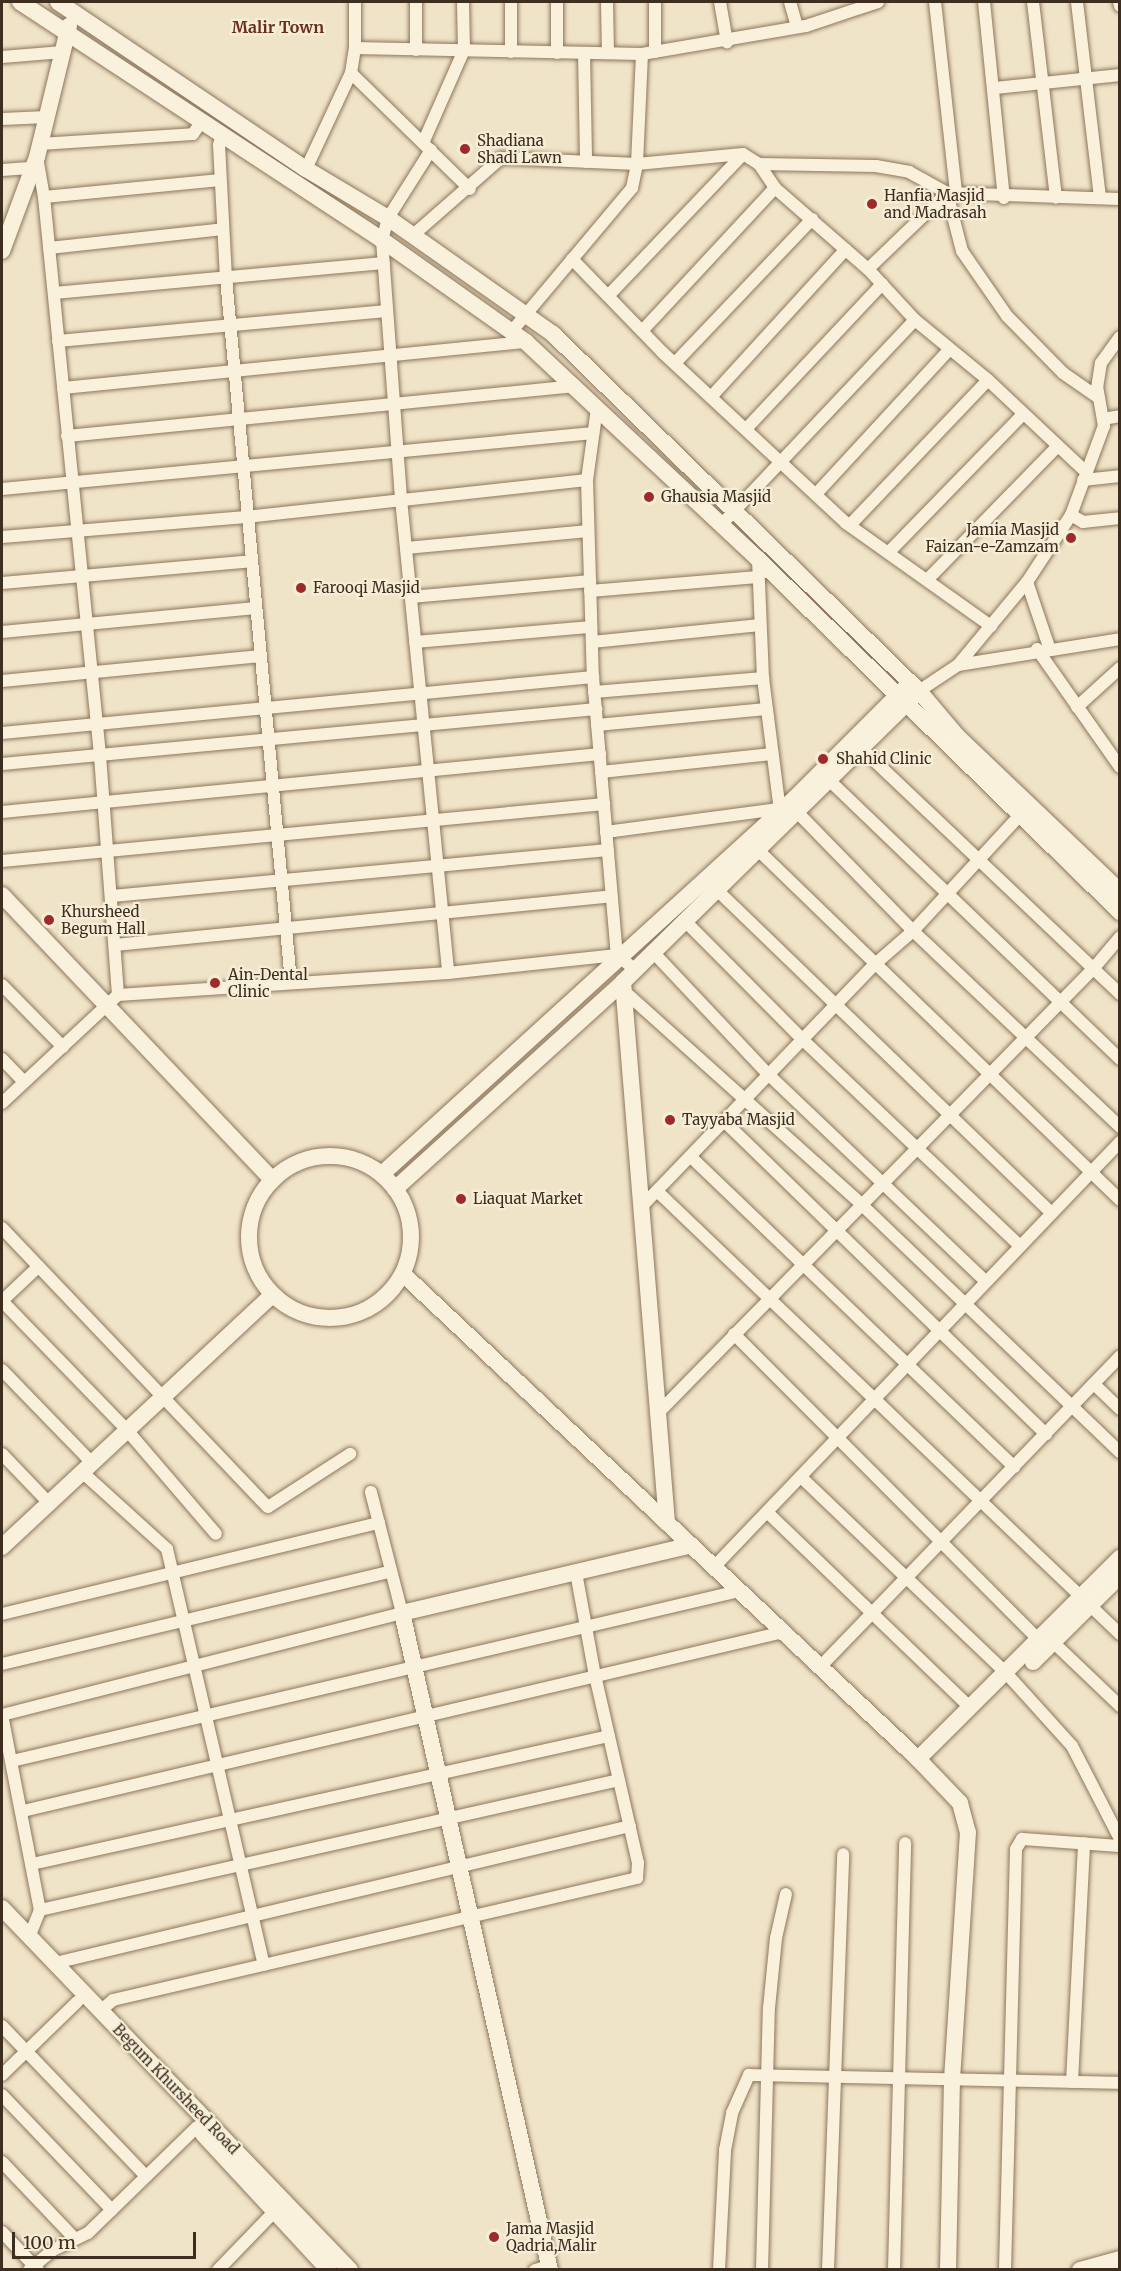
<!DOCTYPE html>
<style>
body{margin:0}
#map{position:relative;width:1121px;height:2271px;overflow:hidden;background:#f0e4c8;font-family:Merriweather,serif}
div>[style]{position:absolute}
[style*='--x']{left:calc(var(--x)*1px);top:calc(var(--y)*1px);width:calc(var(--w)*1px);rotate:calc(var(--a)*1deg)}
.roads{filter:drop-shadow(0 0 2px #8d765c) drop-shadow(0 0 2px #8d765c)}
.street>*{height:12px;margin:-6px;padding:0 6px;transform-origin:6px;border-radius:6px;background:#faf1dc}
.secondary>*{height:16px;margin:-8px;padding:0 8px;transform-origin:8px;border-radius:8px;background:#faf1dc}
.secondary>.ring{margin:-8px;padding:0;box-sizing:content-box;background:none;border:16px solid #faf1dc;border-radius:50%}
.dots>*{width:16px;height:16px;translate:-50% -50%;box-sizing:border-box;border:3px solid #f7eed8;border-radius:50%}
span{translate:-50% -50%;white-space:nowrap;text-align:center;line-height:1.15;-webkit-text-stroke:4.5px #f7eed8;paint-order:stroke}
.poi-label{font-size:15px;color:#3d2e20}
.left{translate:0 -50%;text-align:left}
.right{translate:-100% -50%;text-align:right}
.street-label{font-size:15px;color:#3d2e20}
.neighbourhood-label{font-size:16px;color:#6b2e1e;font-weight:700}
.frame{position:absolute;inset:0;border:3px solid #3d2e20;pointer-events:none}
.scale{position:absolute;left:12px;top:2232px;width:184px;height:27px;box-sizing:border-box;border:3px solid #3d2e20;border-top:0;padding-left:8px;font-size:18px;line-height:21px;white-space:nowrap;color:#3d2e20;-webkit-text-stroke:4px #f7eed8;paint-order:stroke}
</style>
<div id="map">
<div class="roads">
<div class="street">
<i style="--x:511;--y:2;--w:50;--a:90"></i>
<i style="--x:557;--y:2;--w:51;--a:90"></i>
<i style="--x:607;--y:2;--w:51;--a:88.9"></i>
<i style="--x:655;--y:2;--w:50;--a:90"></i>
<i style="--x:720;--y:2;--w:41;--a:80.1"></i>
<i style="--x:790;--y:2;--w:26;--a:74"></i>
<i style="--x:935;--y:2;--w:192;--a:83.7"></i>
<i style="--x:984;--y:2;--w:197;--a:84.2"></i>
<i style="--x:1033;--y:2;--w:197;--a:83.3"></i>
<i style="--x:1077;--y:2;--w:197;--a:83.3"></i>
<i style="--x:1119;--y:2;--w:4;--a:76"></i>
<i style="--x:355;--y:48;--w:287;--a:1.2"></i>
<i style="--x:642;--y:54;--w:166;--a:-9.7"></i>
<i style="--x:806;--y:26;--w:76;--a:-18.4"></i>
<i style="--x:416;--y:50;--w:48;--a:-90"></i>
<i style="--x:584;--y:53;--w:109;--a:88.9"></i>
<i style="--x:2;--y:57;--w:61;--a:-4.7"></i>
<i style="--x:351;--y:73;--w:166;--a:44.3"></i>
<i style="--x:995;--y:88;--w:126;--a:-5.9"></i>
<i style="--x:2;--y:119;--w:45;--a:-2.5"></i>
<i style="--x:222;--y:134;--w:11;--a:105"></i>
<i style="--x:219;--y:145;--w:133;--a:87"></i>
<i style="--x:226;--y:278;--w:708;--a:84.73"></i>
<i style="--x:423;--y:143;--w:102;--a:-66.2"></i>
<i style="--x:464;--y:50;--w:48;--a:-91.2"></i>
<i style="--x:40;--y:144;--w:153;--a:-3.7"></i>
<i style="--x:193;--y:134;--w:14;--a:-56"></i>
<i style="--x:431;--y:150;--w:80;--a:122.3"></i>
<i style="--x:388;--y:218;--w:23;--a:105"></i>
<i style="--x:382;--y:240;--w:260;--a:85.8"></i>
<i style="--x:401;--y:499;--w:476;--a:84.3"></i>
<i style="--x:759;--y:164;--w:29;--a:56"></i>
<i style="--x:775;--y:188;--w:123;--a:41.1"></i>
<i style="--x:868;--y:269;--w:69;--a:47.3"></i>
<i style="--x:915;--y:320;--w:94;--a:39.4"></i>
<i style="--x:988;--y:380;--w:133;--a:43.2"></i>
<i style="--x:306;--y:169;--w:106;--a:-64.9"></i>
<i style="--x:351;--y:73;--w:25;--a:-81"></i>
<i style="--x:355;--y:48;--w:46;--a:-90"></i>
<i style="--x:2;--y:170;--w:31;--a:-4"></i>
<i style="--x:44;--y:197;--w:177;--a:-5.5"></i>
<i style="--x:412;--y:236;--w:118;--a:-41.2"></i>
<i style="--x:501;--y:158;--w:136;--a:2.5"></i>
<i style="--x:637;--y:164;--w:106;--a:-5.4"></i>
<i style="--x:743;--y:154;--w:19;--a:32"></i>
<i style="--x:759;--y:164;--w:117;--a:1"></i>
<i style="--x:876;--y:166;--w:34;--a:10"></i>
<i style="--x:909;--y:172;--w:43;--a:28.9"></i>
<i style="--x:947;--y:193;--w:173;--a:2"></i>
<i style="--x:49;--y:248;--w:175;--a:-6.2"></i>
<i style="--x:572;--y:259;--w:129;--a:45.9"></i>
<i style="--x:662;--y:352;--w:251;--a:42.9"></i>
<i style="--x:846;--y:523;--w:178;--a:35.4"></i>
<i style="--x:868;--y:269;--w:110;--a:-43.9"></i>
<i style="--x:947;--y:193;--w:60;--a:75.5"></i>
<i style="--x:962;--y:251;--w:79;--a:55.3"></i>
<i style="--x:1007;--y:316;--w:80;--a:45.5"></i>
<i style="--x:1063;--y:373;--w:44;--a:34.8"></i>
<i style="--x:54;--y:293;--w:331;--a:-5.2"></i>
<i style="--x:608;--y:296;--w:196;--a:-46.4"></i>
<i style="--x:512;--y:331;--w:187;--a:-50"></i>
<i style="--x:632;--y:188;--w:25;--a:-78"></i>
<i style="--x:637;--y:164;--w:110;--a:-87.4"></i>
<i style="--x:642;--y:331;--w:195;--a:-47.1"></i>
<i style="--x:58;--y:341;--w:330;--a:-5.2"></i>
<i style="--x:675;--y:363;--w:199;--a:-46.4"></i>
<i style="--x:63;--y:388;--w:465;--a:-5.7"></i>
<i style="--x:711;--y:397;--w:200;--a:-47.6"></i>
<i style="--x:597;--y:408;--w:73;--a:97.9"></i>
<i style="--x:587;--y:480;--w:197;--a:88.3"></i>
<i style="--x:593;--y:677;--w:279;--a:85.1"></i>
<i style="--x:1103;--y:419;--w:17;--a:-10"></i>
<i style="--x:746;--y:429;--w:199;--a:-46.8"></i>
<i style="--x:67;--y:436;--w:511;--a:-5.61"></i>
<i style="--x:1083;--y:480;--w:37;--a:-6"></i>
<i style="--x:2;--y:489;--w:594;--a:-5.41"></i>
<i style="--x:816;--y:494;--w:197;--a:-47.3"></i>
<i style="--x:1071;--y:515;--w:14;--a:30"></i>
<i style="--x:1083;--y:522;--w:37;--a:-6"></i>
<i style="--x:721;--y:525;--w:282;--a:-46.6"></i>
<i style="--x:850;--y:525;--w:200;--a:-46.4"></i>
<i style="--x:2;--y:537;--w:245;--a:-4.7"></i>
<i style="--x:246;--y:517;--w:343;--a:-6.2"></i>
<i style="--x:406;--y:548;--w:183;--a:-5.3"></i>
<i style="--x:889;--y:552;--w:192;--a:-45.8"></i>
<i style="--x:758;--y:559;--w:119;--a:87.6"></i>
<i style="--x:763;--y:678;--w:134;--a:82.7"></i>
<i style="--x:928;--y:579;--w:186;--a:-45.7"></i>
<i style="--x:1027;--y:582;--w:69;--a:71.3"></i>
<i style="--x:2;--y:583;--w:250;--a:-5"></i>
<i style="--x:590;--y:591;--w:168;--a:-4.8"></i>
<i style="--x:411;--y:597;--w:180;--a:-5.1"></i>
<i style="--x:2;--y:632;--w:255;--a:-5.4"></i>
<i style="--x:415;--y:642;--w:177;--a:-4.9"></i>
<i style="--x:592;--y:642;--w:169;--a:-5.8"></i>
<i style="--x:1037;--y:649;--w:144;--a:54.9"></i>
<i style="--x:958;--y:665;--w:108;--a:-50.3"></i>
<i style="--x:1027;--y:582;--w:80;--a:-56.7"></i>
<i style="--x:1071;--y:515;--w:95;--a:-69.7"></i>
<i style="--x:1104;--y:426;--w:39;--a:-100"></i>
<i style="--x:1097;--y:388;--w:25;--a:-81"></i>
<i style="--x:1101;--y:363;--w:32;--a:-54"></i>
<i style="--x:2;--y:681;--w:260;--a:-5.5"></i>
<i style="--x:919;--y:691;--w:47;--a:-33.7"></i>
<i style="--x:958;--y:665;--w:164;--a:-9.1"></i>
<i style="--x:594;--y:692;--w:170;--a:-4.7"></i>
<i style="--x:1077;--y:707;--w:58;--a:-42.2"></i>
<i style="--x:597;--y:725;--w:170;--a:-5.4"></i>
<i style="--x:2;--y:733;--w:594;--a:-5.41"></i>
<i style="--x:862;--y:749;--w:356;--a:43.5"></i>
<i style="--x:2;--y:764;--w:597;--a:-5.29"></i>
<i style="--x:601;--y:772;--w:172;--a:-6"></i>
<i style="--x:830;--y:781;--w:402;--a:43.8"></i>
<i style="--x:2;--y:812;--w:601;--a:-5.54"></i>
<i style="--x:798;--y:813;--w:165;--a:45.7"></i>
<i style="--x:913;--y:931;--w:285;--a:43.4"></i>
<i style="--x:606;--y:832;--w:174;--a:-7.6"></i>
<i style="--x:757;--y:849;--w:505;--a:44.04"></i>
<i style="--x:2;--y:861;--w:605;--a:-5.41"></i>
<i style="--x:717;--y:890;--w:465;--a:44"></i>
<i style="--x:112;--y:896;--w:498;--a:-5.3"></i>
<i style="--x:684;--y:920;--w:169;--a:45.2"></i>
<i style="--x:803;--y:1040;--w:299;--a:43.5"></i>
<i style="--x:115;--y:945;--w:499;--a:-5.6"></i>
<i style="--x:652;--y:951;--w:172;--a:46.7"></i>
<i style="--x:770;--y:1076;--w:298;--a:43.6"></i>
<i style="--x:2;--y:985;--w:87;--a:45.5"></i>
<i style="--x:624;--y:991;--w:317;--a:41.9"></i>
<i style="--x:860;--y:1203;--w:360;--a:43.8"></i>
<i style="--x:118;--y:995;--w:331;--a:-3.8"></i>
<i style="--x:448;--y:973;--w:170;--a:-6.1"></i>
<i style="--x:617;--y:955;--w:22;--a:39"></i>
<i style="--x:2;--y:1059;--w:32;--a:46"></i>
<i style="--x:2;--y:1103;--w:158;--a:-43"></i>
<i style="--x:118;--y:995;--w:241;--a:-94.3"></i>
<i style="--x:100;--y:755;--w:561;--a:-95.73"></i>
<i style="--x:44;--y:197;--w:40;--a:-100"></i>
<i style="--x:725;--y:1122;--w:448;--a:44.2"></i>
<i style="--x:691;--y:1157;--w:448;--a:43.8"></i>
<i style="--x:657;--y:1191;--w:641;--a:43.74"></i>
<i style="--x:644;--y:1204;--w:333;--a:-46.1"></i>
<i style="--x:875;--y:964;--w:50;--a:-41"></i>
<i style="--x:913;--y:931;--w:156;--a:-47.3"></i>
<i style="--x:2;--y:1228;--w:385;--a:46.4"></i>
<i style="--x:268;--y:1507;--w:98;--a:-32.9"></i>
<i style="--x:2;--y:1301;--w:178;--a:45.9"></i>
<i style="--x:126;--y:1429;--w:138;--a:49.4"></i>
<i style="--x:2;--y:1301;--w:50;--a:-43.4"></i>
<i style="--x:734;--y:1334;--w:432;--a:45.1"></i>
<i style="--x:2;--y:1370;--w:128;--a:45.9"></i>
<i style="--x:1094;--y:1384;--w:36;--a:44"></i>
<i style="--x:660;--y:1411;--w:619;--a:-45.59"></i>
<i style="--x:1093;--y:969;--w:42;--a:-49.8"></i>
<i style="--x:2;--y:1454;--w:66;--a:46.2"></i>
<i style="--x:81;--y:1471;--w:116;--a:42.2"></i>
<i style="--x:167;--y:1549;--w:427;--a:76.9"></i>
<i style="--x:801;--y:1477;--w:285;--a:43.7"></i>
<i style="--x:1007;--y:1674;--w:97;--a:47.9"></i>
<i style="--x:1072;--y:1746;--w:105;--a:62.7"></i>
<i style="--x:767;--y:1512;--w:283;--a:43.9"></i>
<i style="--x:714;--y:1567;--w:588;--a:-46.31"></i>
<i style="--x:2;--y:1614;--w:388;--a:-13.6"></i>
<i style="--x:1053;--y:1642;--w:93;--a:43.7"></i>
<i style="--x:2;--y:1664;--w:400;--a:-13.4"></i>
<i style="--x:820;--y:1667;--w:432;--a:-46"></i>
<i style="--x:2;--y:1715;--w:413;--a:-14.3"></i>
<i style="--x:402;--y:1613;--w:125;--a:-104.4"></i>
<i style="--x:2;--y:1715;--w:199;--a:79"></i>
<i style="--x:40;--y:1910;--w:29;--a:112"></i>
<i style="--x:12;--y:1761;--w:747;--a:-13.16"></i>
<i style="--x:23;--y:1811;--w:781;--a:-13.25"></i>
<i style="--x:32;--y:1864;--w:591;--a:-12.51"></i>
<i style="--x:40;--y:1910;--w:593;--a:-12.65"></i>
<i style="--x:55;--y:1963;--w:591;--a:-13.4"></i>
<i style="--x:100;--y:2011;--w:17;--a:-40"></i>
<i style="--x:113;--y:2000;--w:538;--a:-13.11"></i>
<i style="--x:637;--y:1878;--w:15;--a:-86"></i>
<i style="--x:638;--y:1863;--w:192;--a:-102.9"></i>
<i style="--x:595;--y:1676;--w:106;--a:-100.4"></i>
<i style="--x:2;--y:2026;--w:208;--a:46.2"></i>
<i style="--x:2;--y:2075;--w:105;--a:-44.2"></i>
<i style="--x:1072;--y:2082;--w:239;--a:-87.1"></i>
<i style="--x:2;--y:2095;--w:159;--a:46.3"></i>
<i style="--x:2;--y:2162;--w:106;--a:46.5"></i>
<i style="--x:2;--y:2232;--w:52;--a:46.5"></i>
<i style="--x:29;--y:2270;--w:31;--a:-40"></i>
<i style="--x:53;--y:2250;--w:39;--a:-26"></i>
<i style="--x:88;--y:2233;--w:152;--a:-44.2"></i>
<i style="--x:218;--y:2270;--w:82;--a:-46"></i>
<i style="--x:535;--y:2270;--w:15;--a:-16"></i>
<i style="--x:719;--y:2270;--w:120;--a:-87.1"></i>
<i style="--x:725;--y:2150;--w:38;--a:-79"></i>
<i style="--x:732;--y:2113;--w:42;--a:-65.9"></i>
<i style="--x:749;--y:2075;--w:371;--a:1.2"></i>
<i style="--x:762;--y:2270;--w:262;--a:-88.5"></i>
<i style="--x:769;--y:2008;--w:70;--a:-84.3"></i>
<i style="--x:776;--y:1938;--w:45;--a:-77.2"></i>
<i style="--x:828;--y:2270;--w:416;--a:-87.9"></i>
<i style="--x:894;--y:2270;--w:427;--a:-88.5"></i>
<i style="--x:1005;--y:2270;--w:421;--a:-88.5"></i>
<i style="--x:1016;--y:1849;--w:12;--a:-59"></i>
<i style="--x:1022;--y:1839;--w:98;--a:4.1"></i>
</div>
<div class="secondary">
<i style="--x:20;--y:2;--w:433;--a:33.3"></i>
<i style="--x:382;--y:240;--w:176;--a:35.3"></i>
<i style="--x:526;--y:342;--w:318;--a:43.1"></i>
<i style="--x:758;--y:559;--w:506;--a:44.28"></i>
<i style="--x:58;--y:2;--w:299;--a:34"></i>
<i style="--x:306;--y:169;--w:96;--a:30.9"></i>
<i style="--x:388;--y:218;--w:202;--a:35.1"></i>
<i style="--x:553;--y:334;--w:511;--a:44.29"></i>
<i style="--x:919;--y:691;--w:59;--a:49.8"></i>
<i style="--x:957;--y:736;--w:225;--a:43.6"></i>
<i style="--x:2;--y:251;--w:100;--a:-69.6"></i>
<i style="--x:37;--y:157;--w:135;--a:-76.3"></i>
<i style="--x:2;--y:895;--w:393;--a:46.5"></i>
<i style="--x:623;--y:982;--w:543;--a:85.35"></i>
<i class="ring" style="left:249px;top:1156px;width:146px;height:146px"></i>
<i style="--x:382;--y:1174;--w:559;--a:-42.32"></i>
<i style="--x:795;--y:798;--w:157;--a:-45"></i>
<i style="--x:395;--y:1189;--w:308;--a:-42.2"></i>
<i style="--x:623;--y:982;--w:408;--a:-44.5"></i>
<i style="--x:403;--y:1274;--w:707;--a:43.28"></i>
<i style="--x:918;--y:1759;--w:61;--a:46.3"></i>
<i style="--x:960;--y:1803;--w:30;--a:75"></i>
<i style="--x:968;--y:1832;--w:248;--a:93.7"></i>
<i style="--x:952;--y:2079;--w:191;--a:91.2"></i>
<i style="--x:2;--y:1547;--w:369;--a:-43"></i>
<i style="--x:1033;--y:1662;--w:122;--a:-44.7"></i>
<i style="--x:918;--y:1759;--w:285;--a:-44.9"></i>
<i style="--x:2;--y:1908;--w:502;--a:46.13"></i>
<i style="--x:203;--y:2134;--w:185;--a:47.2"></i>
<i style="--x:550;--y:2270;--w:673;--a:-102.69"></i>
<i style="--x:402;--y:1613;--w:297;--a:-13.2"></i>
<i style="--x:1080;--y:2270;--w:41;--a:-15.4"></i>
</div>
</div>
<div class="dots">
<i style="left:465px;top:149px;background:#9e2a2b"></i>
<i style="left:872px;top:204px;background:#9e2a2b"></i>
<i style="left:649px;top:497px;background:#9e2a2b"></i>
<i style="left:1071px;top:538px;background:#9e2a2b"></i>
<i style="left:301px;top:588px;background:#9e2a2b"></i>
<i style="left:823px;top:759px;background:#9e2a2b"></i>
<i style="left:49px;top:920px;background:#9e2a2b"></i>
<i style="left:215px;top:983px;background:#9e2a2b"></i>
<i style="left:670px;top:1120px;background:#9e2a2b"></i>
<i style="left:461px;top:1199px;background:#9e2a2b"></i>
<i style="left:494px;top:2237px;background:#9e2a2b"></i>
</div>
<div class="poi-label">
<span class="left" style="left:477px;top:149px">Shadiana<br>Shadi Lawn</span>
<span class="left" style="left:884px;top:204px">Hanfia Masjid<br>and Madrasah</span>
<span class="left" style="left:661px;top:497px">Ghausia Masjid</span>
<span class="right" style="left:1059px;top:538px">Jamia Masjid<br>Faizan-e-Zamzam</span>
<span class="left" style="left:313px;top:588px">Farooqi Masjid</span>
<span class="left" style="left:836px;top:759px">Shahid Clinic</span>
<span class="left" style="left:61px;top:920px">Khursheed<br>Begum Hall</span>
<span class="left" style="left:228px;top:983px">Ain-Dental<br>Clinic</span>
<span class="left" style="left:682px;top:1120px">Tayyaba Masjid</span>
<span class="left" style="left:473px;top:1199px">Liaquat Market</span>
<span class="left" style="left:506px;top:2237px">Jama Masjid<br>Qadria,Malir</span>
</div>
<div class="street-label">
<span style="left:176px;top:2089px;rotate:46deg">Begum Khursheed Road</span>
</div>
<div class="neighbourhood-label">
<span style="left:278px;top:27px">Malir Town</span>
</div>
<div class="frame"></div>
<div class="scale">100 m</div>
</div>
